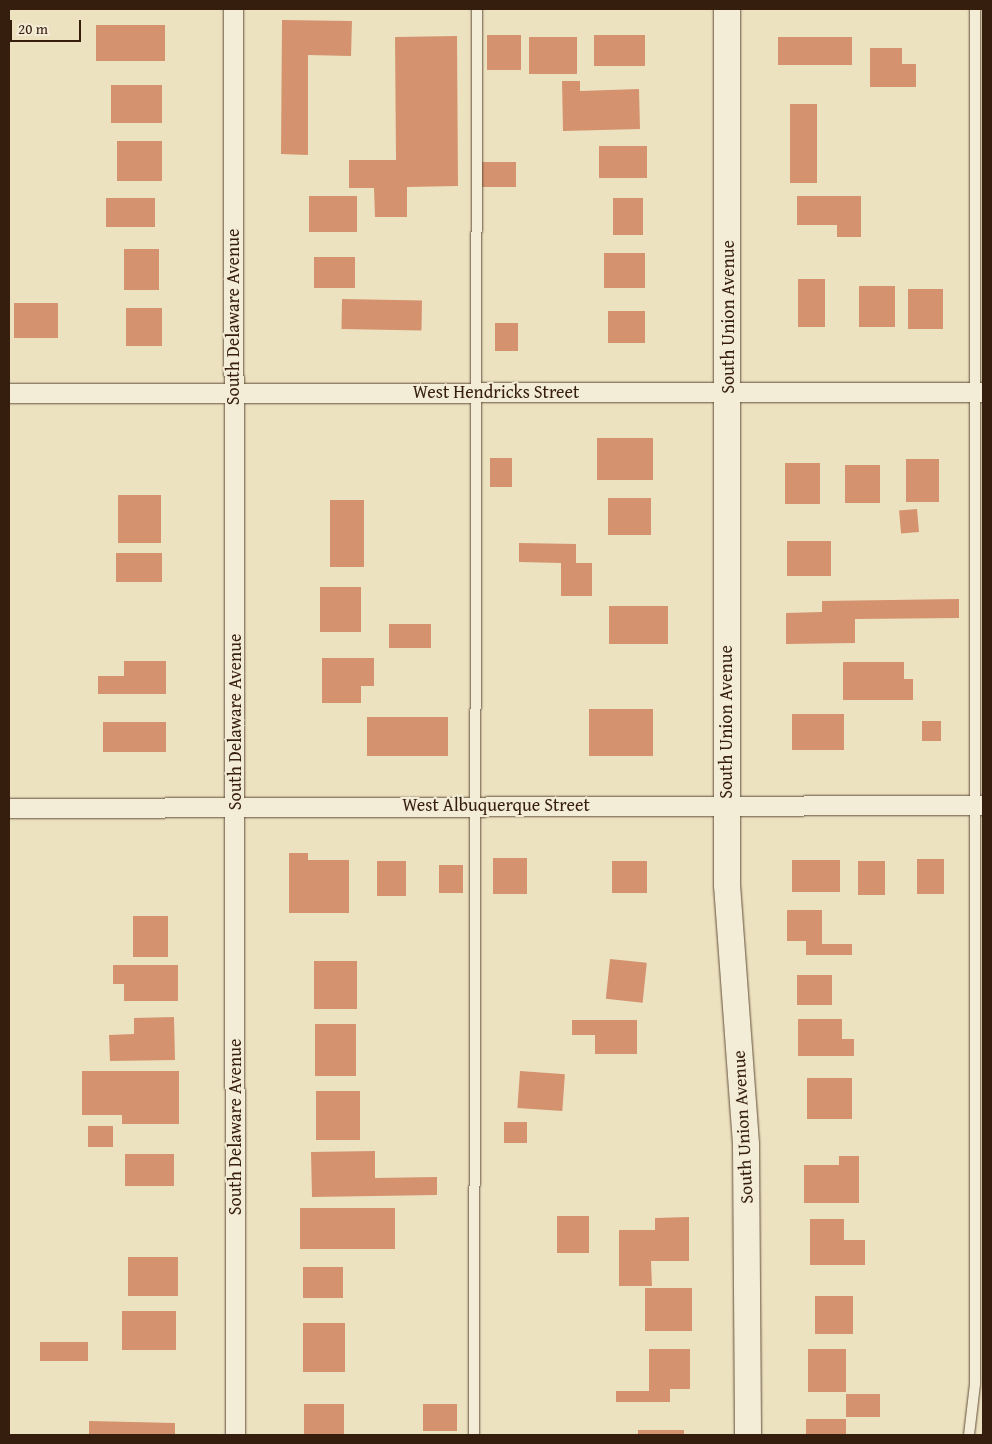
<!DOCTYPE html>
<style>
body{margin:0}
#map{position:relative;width:992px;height:1444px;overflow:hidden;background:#ece2c0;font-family:"Gentium Book Plus",serif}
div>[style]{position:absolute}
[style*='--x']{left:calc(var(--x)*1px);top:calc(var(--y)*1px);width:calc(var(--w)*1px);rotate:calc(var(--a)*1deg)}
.building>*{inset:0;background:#d5926f;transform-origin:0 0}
.roads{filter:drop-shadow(0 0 1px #644f3a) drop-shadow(0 0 1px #644f3a)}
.lane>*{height:10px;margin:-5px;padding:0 5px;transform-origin:5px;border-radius:5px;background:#f3ecd6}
.street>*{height:19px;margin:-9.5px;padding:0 9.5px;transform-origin:9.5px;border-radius:9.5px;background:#f3ecd6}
.secondary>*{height:26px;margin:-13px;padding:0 13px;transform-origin:13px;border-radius:13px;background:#f3ecd6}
span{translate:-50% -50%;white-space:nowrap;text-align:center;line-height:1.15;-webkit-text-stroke:4px #f3ecd6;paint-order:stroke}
.street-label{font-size:18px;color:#361e0e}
.frame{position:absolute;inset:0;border:10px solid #361e0e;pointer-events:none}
.scale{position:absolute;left:10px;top:20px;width:71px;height:22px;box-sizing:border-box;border:2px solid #361e0e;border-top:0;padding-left:6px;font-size:15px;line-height:18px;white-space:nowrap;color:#361e0e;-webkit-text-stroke:4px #f3ecd6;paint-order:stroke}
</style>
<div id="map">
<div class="building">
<i style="clip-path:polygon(282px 20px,352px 21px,351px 56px,308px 55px,308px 155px,281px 154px)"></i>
<i style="left:96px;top:25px;width:69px;height:36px"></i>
<i style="left:487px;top:35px;width:34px;height:35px"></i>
<i style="left:594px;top:35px;width:51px;height:31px"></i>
<i style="clip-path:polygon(457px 36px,458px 186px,407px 187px,407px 217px,375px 217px,374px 188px,349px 188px,349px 160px,396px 160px,395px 37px)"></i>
<i style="left:529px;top:37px;width:48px;height:37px"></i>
<i style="left:778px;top:37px;width:74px;height:28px"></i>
<i style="clip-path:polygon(870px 48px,902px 48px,902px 64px,916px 64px,916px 87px,870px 87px)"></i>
<i style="clip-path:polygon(562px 81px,580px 81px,580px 91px,639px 89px,640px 129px,563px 131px)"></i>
<i style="left:111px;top:85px;width:51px;height:38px"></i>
<i style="left:790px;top:104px;width:27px;height:79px"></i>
<i style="left:117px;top:141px;width:45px;height:40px"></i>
<i style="left:599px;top:146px;width:48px;height:32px"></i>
<i style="left:481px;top:162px;width:35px;height:25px"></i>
<i style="left:309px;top:196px;width:48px;height:36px"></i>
<i style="clip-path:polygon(797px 196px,861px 196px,861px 237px,837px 237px,837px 225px,797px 225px)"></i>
<i style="left:106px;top:198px;width:49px;height:29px"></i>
<i style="left:613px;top:198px;width:30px;height:37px"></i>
<i style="left:124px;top:249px;width:35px;height:41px"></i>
<i style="left:604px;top:253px;width:41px;height:35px"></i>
<i style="left:314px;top:257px;width:41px;height:31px"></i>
<i style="left:798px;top:279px;width:27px;height:48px"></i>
<i style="left:859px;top:286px;width:36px;height:41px"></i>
<i style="left:908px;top:289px;width:35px;height:40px"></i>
<i style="left:342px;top:299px;width:80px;height:30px;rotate:1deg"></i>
<i style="left:14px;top:303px;width:44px;height:35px"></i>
<i style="left:126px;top:308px;width:36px;height:38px"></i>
<i style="left:608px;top:311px;width:37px;height:32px"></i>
<i style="left:495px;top:323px;width:23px;height:28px"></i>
<i style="left:597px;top:438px;width:56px;height:42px"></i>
<i style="left:490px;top:458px;width:22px;height:29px"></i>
<i style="left:906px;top:459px;width:33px;height:43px"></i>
<i style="left:785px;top:463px;width:35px;height:41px"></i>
<i style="left:845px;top:465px;width:35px;height:38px"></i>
<i style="left:118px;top:495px;width:43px;height:48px"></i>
<i style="left:608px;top:498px;width:43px;height:37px"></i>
<i style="left:330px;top:500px;width:34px;height:67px"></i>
<i style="left:917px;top:509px;width:23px;height:18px;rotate:85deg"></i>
<i style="left:787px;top:541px;width:44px;height:35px"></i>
<i style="clip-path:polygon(519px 543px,576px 544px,576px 563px,592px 563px,592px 596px,561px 596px,561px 563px,519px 562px)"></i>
<i style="left:116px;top:553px;width:46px;height:29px"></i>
<i style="left:320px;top:587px;width:41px;height:45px"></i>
<i style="clip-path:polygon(959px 599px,959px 618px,855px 619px,855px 643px,786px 644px,786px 613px,822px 612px,822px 601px)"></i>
<i style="left:609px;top:606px;width:59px;height:38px"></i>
<i style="left:389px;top:624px;width:42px;height:24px"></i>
<i style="clip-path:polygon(322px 658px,374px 658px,374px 686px,361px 686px,361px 703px,322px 703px)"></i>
<i style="clip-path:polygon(124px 661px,166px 661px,166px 694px,98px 694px,98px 676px,124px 676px)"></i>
<i style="clip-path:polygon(843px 662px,904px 662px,904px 679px,913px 679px,913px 700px,843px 700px)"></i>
<i style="left:589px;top:709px;width:64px;height:47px"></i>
<i style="left:792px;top:714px;width:52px;height:36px"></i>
<i style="left:367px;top:717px;width:81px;height:39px"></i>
<i style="left:922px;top:721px;width:19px;height:20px"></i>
<i style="left:103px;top:722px;width:63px;height:30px"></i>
<i style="clip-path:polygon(289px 853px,308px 853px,308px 860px,349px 860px,349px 913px,289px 913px)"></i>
<i style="left:493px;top:858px;width:34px;height:36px"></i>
<i style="left:917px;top:859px;width:27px;height:35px"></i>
<i style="left:792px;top:860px;width:48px;height:32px"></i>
<i style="left:377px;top:861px;width:29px;height:35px"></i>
<i style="left:612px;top:861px;width:35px;height:32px"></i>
<i style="left:858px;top:861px;width:27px;height:34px"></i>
<i style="left:439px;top:865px;width:24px;height:28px"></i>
<i style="clip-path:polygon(787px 910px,822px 910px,822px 944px,852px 944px,852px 955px,806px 955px,806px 941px,787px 941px)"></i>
<i style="left:133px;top:916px;width:35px;height:41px"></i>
<i style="left:610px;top:959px;width:37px;height:40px;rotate:6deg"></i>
<i style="left:314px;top:961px;width:43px;height:48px"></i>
<i style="clip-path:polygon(113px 965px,178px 965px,178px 1001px,124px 1001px,124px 984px,113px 984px)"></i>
<i style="left:797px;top:975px;width:35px;height:30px"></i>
<i style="clip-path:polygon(174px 1017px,175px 1060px,110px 1061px,109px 1035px,134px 1034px,134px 1018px)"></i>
<i style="clip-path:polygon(798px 1019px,842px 1019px,842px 1039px,854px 1039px,854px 1056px,798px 1056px)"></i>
<i style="clip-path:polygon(572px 1020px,637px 1020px,637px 1054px,595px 1054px,595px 1035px,572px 1035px)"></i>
<i style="left:315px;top:1024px;width:41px;height:52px"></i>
<i style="clip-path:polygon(82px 1071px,179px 1071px,179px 1124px,122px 1124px,122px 1115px,82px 1115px)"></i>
<i style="left:520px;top:1071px;width:45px;height:37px;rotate:4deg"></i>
<i style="left:807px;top:1078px;width:45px;height:41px"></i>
<i style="left:316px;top:1091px;width:44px;height:49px"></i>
<i style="left:504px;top:1122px;width:23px;height:21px"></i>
<i style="left:88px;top:1126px;width:25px;height:21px"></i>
<i style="clip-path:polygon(375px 1151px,375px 1178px,437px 1177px,437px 1195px,312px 1197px,311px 1152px)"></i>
<i style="left:125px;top:1154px;width:49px;height:32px"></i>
<i style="clip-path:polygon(839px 1156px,859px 1156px,859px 1203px,804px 1203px,804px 1165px,839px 1165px)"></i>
<i style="left:300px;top:1208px;width:95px;height:41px"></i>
<i style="left:557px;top:1216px;width:32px;height:37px"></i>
<i style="clip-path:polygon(689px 1217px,689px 1261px,651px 1261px,652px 1286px,619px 1286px,619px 1230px,655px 1230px,655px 1218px)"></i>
<i style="clip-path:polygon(810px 1219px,844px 1219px,844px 1240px,865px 1240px,865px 1265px,810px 1265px)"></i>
<i style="left:128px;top:1257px;width:50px;height:39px"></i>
<i style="left:303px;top:1267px;width:40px;height:31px"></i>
<i style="left:645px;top:1288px;width:47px;height:43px"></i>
<i style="left:815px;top:1296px;width:38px;height:38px"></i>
<i style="left:122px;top:1311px;width:54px;height:39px"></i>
<i style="left:303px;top:1323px;width:42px;height:49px"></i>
<i style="left:40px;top:1342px;width:48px;height:19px"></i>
<i style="clip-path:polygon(649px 1349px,690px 1349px,690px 1389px,670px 1389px,670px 1402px,616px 1402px,616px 1391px,649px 1391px)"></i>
<i style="left:808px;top:1349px;width:38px;height:43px"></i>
<i style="left:846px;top:1394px;width:34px;height:23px"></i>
<i style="left:304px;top:1404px;width:40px;height:31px"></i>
<i style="left:423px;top:1404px;width:34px;height:27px"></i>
<i style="left:806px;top:1419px;width:40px;height:16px"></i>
<i style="clip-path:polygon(89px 1421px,175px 1423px,175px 1435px,89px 1435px)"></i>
<i style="left:638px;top:1430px;width:46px;height:5px"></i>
</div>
<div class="roads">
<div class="lane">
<i style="--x:474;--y:1435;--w:1426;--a:-89.88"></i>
<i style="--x:969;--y:1435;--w:51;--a:-83.3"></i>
<i style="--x:975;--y:1384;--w:1375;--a:-90"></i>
</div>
<div class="street">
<i style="--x:233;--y:9;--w:1426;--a:89.92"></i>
<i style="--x:9;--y:393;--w:974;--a:-0.06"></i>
<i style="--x:9;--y:808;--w:974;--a:-0.18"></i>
</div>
<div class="secondary">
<i style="--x:727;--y:9;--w:876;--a:90"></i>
<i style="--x:727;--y:885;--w:261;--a:85.8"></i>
<i style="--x:746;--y:1145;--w:290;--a:89.6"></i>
</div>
</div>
<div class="street-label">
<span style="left:233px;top:317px;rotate:-90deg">South Delaware Avenue</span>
<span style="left:728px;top:317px;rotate:-90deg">South Union Avenue</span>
<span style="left:496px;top:392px">West Hendricks Street</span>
<span style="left:235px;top:722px;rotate:-90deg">South Delaware Avenue</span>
<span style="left:726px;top:722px;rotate:-90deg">South Union Avenue</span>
<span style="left:496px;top:805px">West Albuquerque Street</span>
<span style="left:235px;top:1127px;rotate:-90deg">South Delaware Avenue</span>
<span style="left:743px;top:1127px;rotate:-93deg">South Union Avenue</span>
</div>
<div class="frame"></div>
<div class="scale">20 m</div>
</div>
